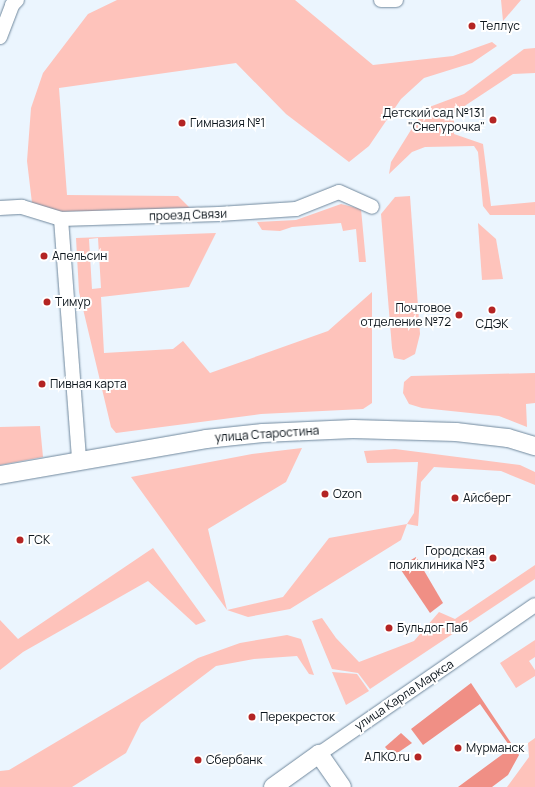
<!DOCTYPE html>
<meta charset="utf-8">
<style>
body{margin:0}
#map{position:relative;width:535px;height:787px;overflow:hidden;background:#ebf5fe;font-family:Manrope,sans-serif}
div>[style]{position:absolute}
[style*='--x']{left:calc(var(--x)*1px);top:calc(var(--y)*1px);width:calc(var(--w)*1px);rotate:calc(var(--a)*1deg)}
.green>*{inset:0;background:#fec3bb}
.forest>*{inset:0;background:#f08f85}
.roads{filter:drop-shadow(0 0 1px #70889d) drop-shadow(0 0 1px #70889d)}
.minor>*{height:14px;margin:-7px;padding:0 7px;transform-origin:7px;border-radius:7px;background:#fff}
.major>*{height:18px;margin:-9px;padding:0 9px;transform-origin:9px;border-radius:9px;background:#fff}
.dots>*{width:11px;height:11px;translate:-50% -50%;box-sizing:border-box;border:2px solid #fff;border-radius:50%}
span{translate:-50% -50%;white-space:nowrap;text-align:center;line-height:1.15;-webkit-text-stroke:4px #fff;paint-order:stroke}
.poi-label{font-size:12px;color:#0b141b}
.left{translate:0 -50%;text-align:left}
.right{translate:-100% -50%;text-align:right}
.street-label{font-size:12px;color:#0b141b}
</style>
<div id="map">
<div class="green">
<i style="clip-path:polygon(117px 0,295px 0,373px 65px,453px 56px,492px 42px,497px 46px,472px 63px,424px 78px,401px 99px,369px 146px,349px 162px,286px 114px,236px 63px,59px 88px,67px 195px,178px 196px,190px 208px,60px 212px,32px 203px,27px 161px,31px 108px,43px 73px,88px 14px)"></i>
<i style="clip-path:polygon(501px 0,521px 0,503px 21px)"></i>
<i style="clip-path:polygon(535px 48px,535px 73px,513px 74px,454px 113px,454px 134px,483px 144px,491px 206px,535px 202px,535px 215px,490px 215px,483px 206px,478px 152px,474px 146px,425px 147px,412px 152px,389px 174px,391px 162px,424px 109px,464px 94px,524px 49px)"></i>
<i style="clip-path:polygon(410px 196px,420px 334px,415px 354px,404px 360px,394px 358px,392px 348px,381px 214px,395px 197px)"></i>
<i style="clip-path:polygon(341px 204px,361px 209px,366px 262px,359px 262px,356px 229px,343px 231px,341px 223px,292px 227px,280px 231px,262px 230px,257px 222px,296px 220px)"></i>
<i style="clip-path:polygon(478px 223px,496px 239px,503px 279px,482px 280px)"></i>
<i style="clip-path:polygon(evenodd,216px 233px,189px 287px,101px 297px,104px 353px,173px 349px,183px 341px,210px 373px,328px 331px,372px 292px,372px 403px,363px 409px,261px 414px,116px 433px,111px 427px,79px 292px,76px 238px,216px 233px,98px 238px,101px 288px,92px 289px,89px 239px,98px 238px)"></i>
<i style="clip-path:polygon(535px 373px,535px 403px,526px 404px,527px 427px,499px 416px,422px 408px,409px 404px,403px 393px,404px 382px,411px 376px)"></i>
<i style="clip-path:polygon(40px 426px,43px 457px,0 465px,0 427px)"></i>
<i style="clip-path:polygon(302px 448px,286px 482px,208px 529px,227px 610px,283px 597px,329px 538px,407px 524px,414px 513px,418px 462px,367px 463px,364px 451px,395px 449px,520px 465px,535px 472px,535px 485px,501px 471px,434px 467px,421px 482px,418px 526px,407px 524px,401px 540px,290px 609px,248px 617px,227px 610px,131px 477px,252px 454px)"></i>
<i style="clip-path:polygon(153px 548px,206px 621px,196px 625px,148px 581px,23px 652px,0 670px,0 620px,18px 639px)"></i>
<i style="clip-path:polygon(535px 565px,535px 579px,370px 689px,358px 673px,332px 669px,312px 621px,322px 618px,336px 638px,359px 662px,414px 641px,439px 612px,455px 619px)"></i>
<i style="clip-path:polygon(287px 635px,301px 639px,314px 675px,309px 674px,297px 656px,254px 659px,216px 666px,141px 723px,126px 753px,72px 787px,0 787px,0 771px,9px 770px,198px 658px,240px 643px)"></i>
<i style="clip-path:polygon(535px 640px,535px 657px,529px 661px,535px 670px,535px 676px,516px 688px,500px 663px)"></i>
<i style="clip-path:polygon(332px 672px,357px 674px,369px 691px,346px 705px)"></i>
<i style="clip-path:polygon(535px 738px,535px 787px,507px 787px,529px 757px,528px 743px)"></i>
</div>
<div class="forest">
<i style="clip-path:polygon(416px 557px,443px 603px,430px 613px,399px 567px)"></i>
<i style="clip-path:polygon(471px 683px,519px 755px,508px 775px,492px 787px,458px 787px,511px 748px,480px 704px,423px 745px,411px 729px)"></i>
<i style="clip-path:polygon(401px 733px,412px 743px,393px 756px,385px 747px)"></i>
</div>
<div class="roads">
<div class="minor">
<i style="--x:381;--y:0;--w:15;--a:0"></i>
<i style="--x:0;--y:37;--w:34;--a:-69"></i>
<i style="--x:12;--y:5;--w:7;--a:-45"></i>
<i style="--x:0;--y:208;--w:22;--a:-3"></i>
<i style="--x:22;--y:207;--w:41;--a:17.1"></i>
<i style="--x:61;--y:219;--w:158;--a:-1.8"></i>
<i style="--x:219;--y:214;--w:77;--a:-3.7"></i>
<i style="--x:296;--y:209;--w:46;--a:-21.6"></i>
<i style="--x:339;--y:192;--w:36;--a:24"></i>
<i style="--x:61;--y:219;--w:242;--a:85.7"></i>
<i style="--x:319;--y:754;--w:262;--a:-34.6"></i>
</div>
<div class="major">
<i style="--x:0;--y:475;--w:209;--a:-9.9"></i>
<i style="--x:206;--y:439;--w:57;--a:-6"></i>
<i style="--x:263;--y:433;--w:90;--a:-2.5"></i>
<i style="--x:353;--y:429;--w:103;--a:1.7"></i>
<i style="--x:456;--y:432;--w:52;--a:6.6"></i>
<i style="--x:508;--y:438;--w:28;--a:17"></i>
<i style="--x:273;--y:787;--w:57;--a:-35.7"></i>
<i style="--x:319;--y:754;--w:40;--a:55.1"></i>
</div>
</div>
<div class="dots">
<i style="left:472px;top:26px;background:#b42423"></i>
<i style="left:493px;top:120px;background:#b42423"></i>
<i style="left:182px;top:123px;background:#b42423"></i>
<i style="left:44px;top:256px;background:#b42423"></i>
<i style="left:47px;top:302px;background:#b42423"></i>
<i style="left:492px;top:310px;background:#b42423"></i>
<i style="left:459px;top:315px;background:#b42423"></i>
<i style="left:42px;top:384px;background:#b42423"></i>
<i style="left:325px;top:494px;background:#b42423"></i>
<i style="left:455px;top:498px;background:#b42423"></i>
<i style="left:20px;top:540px;background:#b42423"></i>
<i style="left:493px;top:558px;background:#b42423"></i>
<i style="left:389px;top:628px;background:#b42423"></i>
<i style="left:252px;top:717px;background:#b42423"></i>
<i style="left:458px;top:748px;background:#b42423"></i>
<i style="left:418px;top:757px;background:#b42423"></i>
<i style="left:198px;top:760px;background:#b42423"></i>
</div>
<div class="poi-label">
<span class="left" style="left:480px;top:26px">Теллус</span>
<span class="right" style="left:485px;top:120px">Детский сад №131<br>"Снегурочка"</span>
<span class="left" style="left:190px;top:123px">Гимназия №1</span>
<span class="left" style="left:52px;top:256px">Апельсин</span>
<span class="left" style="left:55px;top:302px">Тимур</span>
<span class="right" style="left:451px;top:315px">Почтовое<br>отделение №72</span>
<span style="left:492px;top:324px">СДЭК</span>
<span class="left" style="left:50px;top:384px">Пивная карта</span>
<span class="left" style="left:333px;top:494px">Ozon</span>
<span class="left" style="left:463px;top:498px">Айсберг</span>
<span class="left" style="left:28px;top:540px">ГСК</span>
<span class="right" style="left:485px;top:558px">Городская<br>поликлиника №3</span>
<span class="left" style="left:397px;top:628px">Бульдог Паб</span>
<span class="left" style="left:260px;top:717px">Перекресток</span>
<span class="left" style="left:466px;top:748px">Мурманск</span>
<span class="right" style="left:410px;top:757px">АЛКО.ru</span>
<span class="left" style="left:206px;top:760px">Сбербанк</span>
</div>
<div class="street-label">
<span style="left:188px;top:215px;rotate:-2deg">проезд Связи</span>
<span style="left:267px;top:434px;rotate:-4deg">улица Старостина</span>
<span style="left:404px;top:695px;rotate:-34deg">улица Карла Маркса</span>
</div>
</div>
